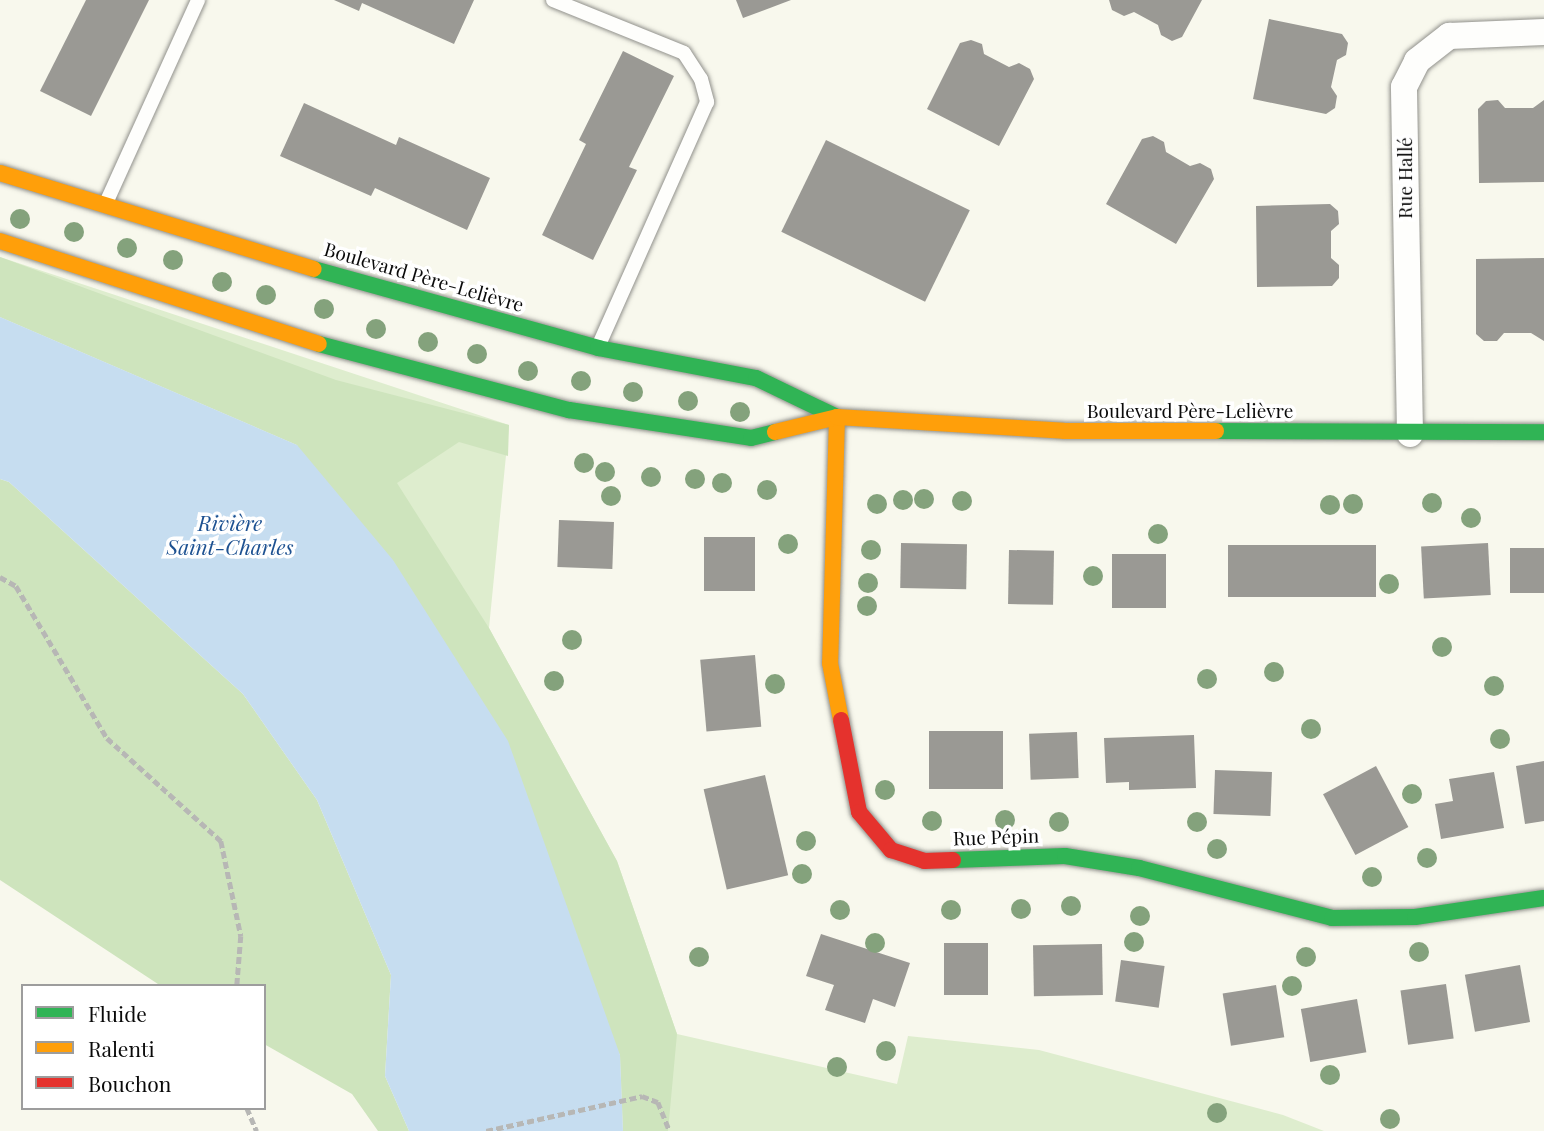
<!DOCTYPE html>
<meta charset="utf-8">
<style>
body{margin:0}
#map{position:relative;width:1544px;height:1131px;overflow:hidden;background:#f8f8ed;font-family:"Playfair Display",serif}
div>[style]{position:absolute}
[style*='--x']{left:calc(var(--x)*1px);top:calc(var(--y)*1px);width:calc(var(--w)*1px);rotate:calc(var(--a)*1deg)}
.green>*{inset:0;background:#deedce}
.forest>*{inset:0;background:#cee4bd}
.water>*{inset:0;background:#c6ddf0}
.building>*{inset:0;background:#9a9994;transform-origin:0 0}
.path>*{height:4.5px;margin-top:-2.25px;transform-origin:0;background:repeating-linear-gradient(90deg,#b7b7b5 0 7px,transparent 0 10.5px)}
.roads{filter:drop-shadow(0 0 2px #91918c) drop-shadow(0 0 2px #91918c)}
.lane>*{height:14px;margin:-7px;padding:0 7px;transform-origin:7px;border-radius:7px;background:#fefefc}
.street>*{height:26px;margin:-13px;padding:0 13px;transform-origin:13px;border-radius:13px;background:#fefefc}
.fast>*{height:16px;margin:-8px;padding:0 8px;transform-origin:8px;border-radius:8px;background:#30b455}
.slow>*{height:16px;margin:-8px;padding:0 8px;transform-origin:8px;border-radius:8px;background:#ff9f0a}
.jam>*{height:16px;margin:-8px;padding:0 8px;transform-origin:8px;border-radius:8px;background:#e5322d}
.trees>*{width:20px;height:20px;margin:-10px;border-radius:50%;background:#84a27c}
span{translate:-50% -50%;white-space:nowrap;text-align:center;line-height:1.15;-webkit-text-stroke:7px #fff;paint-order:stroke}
.street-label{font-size:19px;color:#0a0a0a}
.water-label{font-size:21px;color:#1d5191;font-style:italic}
.legend{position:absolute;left:21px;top:984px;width:245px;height:126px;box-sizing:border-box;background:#fff;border:2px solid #9d9d9d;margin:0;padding:9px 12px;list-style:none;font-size:21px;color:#0a0a0a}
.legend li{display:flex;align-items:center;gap:14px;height:35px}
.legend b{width:35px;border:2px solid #9d9d9d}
</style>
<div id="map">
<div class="green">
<i style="clip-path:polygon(0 257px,509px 425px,489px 628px,617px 861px,677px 1034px,897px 1084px,908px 1036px,1039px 1050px,1283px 1115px,1324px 1131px,623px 1131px,620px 1055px,297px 445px,0 317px)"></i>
</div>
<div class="forest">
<i style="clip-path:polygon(0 257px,336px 380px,509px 425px,508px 456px,459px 442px,397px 483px,489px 628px,617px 861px,677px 1034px,668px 1131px,623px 1131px,620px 1055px,297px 445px,0 317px)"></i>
<i style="clip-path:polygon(0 479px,9px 482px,243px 694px,317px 800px,391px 975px,385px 1076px,409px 1131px,378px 1131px,352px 1094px,264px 1044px,264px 986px,161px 986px,0 880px)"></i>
</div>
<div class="water">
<i style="clip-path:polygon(0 317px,297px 445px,393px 560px,508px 741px,620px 1055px,623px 1131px,409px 1131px,385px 1076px,391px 975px,317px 800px,243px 694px,9px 482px,0 479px)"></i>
</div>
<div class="building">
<i style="clip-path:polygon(86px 0,149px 0,91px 116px,40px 91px)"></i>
<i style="clip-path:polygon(334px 0,474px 0,454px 44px,362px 3px,359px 11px)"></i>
<i style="clip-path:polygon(736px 0,791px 0,743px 18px)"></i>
<i style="clip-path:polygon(1109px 0,1202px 0,1182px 37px,1172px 41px,1161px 35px,1158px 25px,1134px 12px,1124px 16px,1112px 10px)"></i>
<i style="clip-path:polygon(1269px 19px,1342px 34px,1348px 43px,1346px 55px,1337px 60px,1331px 87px,1337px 96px,1335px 108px,1326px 114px,1253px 99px)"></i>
<i style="clip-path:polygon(971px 40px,982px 44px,984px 54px,1009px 67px,1019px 63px,1030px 69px,1034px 79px,999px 146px,927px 109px,960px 43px)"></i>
<i style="clip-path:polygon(623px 51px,674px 76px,629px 167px,637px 170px,593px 260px,542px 235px,586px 144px,579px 140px)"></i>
<i style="clip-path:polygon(1498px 100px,1505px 108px,1533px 108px,1544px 100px,1544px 182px,1479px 183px,1478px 109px,1486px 101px)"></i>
<i style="clip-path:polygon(304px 103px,396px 145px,399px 137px,490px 178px,467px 230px,375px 188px,371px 196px,280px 156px)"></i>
<i style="clip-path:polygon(1153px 136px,1164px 142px,1166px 152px,1190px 166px,1200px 163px,1211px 169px,1214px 179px,1176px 244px,1106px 204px,1142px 139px)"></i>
<i style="left:826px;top:140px;width:160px;height:102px;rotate:26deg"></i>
<i style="clip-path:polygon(1330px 204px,1338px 211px,1339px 224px,1331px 231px,1331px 258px,1339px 265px,1339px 278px,1332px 286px,1257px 287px,1256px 206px)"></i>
<i style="clip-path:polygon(1544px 258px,1544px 341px,1531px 333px,1504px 333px,1497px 341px,1484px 341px,1476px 334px,1476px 259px)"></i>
<i style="left:559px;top:520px;width:55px;height:47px;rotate:2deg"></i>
<i style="left:704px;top:537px;width:51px;height:54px"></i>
<i style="left:901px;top:543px;width:66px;height:45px;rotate:1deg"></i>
<i style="left:1488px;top:543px;width:52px;height:67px;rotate:87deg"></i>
<i style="left:1376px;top:545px;width:52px;height:148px;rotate:90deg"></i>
<i style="left:1544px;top:548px;width:45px;height:34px;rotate:90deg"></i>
<i style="left:1009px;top:550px;width:45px;height:54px;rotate:1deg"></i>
<i style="left:1112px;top:554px;width:54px;height:54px"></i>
<i style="left:755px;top:655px;width:72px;height:55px;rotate:85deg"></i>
<i style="left:929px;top:731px;width:74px;height:58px"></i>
<i style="left:1077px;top:732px;width:46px;height:48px;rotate:88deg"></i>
<i style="clip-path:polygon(1194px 735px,1196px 788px,1129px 790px,1129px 782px,1106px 783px,1104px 738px)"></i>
<i style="clip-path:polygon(1544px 761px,1544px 821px,1525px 824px,1516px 766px)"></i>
<i style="left:1376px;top:766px;width:69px;height:60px;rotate:62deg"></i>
<i style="left:1215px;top:770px;width:57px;height:44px;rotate:2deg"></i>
<i style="clip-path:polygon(1494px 772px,1504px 828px,1441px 839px,1435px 804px,1453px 801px,1449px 779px)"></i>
<i style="left:765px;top:775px;width:103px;height:63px;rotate:77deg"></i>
<i style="clip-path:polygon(821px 934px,910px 963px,895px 1007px,873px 999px,865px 1023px,825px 1010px,834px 985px,806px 976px)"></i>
<i style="left:944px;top:943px;width:44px;height:52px"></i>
<i style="left:1102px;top:944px;width:51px;height:69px;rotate:89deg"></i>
<i style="left:1121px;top:960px;width:44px;height:42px;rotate:8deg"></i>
<i style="left:1520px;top:965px;width:58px;height:56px;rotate:80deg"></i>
<i style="left:1446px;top:984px;width:55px;height:46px;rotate:82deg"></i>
<i style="left:1276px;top:985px;width:53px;height:54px;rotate:81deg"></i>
<i style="left:1357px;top:999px;width:54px;height:57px;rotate:80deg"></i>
</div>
<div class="path">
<i style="--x:0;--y:577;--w:18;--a:29"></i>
<i style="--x:16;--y:586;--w:177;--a:59.1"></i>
<i style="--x:107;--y:738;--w:154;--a:42.1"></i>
<i style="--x:221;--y:841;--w:97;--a:78.1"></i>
<i style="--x:241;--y:936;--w:50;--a:94.6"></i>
<i style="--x:247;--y:1108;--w:25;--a:67"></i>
<i style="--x:486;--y:1131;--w:160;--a:-12.6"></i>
<i style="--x:642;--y:1096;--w:17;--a:21"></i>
<i style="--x:658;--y:1102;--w:31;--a:68"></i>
</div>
<div class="roads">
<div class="lane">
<i style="--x:553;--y:0;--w:141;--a:22"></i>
<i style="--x:684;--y:53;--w:31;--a:57"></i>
<i style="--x:701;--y:79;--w:24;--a:75"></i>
<i style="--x:707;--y:102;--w:268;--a:114"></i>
<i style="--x:106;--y:203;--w:223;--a:-65.6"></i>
</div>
<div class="street">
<i style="--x:1410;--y:434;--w:347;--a:-91"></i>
<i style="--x:1404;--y:87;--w:29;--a:-63"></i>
<i style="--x:1417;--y:61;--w:41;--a:-38"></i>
<i style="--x:1449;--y:36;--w:95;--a:-2.4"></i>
</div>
<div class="fast">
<i style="--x:314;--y:269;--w:295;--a:15.5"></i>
<i style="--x:598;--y:348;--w:161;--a:10.8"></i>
<i style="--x:756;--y:378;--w:90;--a:25.7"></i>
<i style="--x:319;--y:344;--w:259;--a:14.8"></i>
<i style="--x:569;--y:410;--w:184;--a:8.7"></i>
<i style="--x:751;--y:438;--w:25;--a:-14"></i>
<i style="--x:1216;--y:431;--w:328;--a:0.2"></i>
<i style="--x:953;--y:860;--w:112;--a:-2"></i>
<i style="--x:1065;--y:856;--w:75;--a:9.2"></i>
<i style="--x:1139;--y:868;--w:199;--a:14.5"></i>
<i style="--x:1332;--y:918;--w:83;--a:-0.7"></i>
<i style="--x:1415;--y:917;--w:130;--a:-8.4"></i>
</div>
<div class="slow">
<i style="--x:0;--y:173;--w:328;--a:17"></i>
<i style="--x:0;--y:241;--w:335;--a:17.9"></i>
<i style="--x:837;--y:417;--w:246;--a:91.6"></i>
<i style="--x:830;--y:663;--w:58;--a:79.1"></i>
<i style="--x:775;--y:432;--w:64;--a:-13.6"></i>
<i style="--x:837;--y:417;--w:227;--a:3.5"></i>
<i style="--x:1064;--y:431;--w:152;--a:0"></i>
</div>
<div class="jam">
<i style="--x:841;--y:720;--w:94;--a:78.9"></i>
<i style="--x:859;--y:812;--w:50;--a:49.9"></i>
<i style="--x:891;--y:850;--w:35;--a:18"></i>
<i style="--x:924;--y:861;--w:29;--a:-2"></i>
</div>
</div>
<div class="trees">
<i style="left:20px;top:219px"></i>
<i style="left:74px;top:232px"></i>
<i style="left:127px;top:248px"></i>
<i style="left:173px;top:260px"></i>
<i style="left:222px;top:282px"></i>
<i style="left:266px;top:295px"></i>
<i style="left:324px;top:309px"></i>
<i style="left:376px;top:329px"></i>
<i style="left:428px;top:342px"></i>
<i style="left:477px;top:354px"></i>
<i style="left:528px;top:371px"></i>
<i style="left:581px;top:381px"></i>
<i style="left:633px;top:392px"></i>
<i style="left:688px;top:401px"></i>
<i style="left:740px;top:412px"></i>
<i style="left:584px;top:463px"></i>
<i style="left:605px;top:472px"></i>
<i style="left:651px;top:477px"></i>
<i style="left:695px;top:479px"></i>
<i style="left:722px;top:483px"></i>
<i style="left:767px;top:490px"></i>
<i style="left:611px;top:496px"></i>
<i style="left:924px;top:499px"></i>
<i style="left:903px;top:500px"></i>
<i style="left:962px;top:501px"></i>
<i style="left:1432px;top:503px"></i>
<i style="left:877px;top:504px"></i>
<i style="left:1353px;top:504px"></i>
<i style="left:1330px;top:505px"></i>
<i style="left:1471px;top:518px"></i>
<i style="left:1158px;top:534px"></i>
<i style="left:788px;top:544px"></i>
<i style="left:871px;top:550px"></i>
<i style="left:1093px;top:576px"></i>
<i style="left:868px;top:583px"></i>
<i style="left:1389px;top:584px"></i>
<i style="left:867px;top:606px"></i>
<i style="left:572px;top:640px"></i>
<i style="left:1442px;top:647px"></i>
<i style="left:1274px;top:672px"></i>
<i style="left:1207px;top:679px"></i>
<i style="left:554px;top:681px"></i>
<i style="left:775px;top:684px"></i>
<i style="left:1494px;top:686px"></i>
<i style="left:1311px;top:729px"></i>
<i style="left:1500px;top:739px"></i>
<i style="left:885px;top:790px"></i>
<i style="left:1412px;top:794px"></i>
<i style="left:1005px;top:820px"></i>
<i style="left:932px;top:821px"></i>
<i style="left:1059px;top:822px"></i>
<i style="left:1197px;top:822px"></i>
<i style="left:806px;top:841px"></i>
<i style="left:1217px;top:849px"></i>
<i style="left:1427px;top:858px"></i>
<i style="left:802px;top:874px"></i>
<i style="left:1372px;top:877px"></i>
<i style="left:1071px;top:906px"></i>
<i style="left:1021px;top:909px"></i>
<i style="left:840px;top:910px"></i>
<i style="left:951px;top:910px"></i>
<i style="left:1140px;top:916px"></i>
<i style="left:1134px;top:942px"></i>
<i style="left:875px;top:943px"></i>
<i style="left:1419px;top:952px"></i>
<i style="left:699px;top:957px"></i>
<i style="left:1306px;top:957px"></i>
<i style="left:1292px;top:986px"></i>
<i style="left:886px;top:1051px"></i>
<i style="left:837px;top:1067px"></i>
<i style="left:1330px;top:1075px"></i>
<i style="left:1217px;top:1113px"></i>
<i style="left:1390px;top:1119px"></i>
</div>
<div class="street-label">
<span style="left:1405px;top:178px;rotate:-90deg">Rue Hallé</span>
<span style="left:424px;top:277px;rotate:16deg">Boulevard Père-Lelièvre</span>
<span style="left:1190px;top:411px">Boulevard Père-Lelièvre</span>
<span style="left:996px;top:837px;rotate:-2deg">Rue Pépin</span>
</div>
<div class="water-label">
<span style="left:230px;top:534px">Rivière<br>Saint-Charles</span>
</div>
<ul class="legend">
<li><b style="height:9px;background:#30b455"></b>Fluide</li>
<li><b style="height:9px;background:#ff9f0a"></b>Ralenti</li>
<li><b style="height:9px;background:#e5322d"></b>Bouchon</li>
</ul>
</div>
